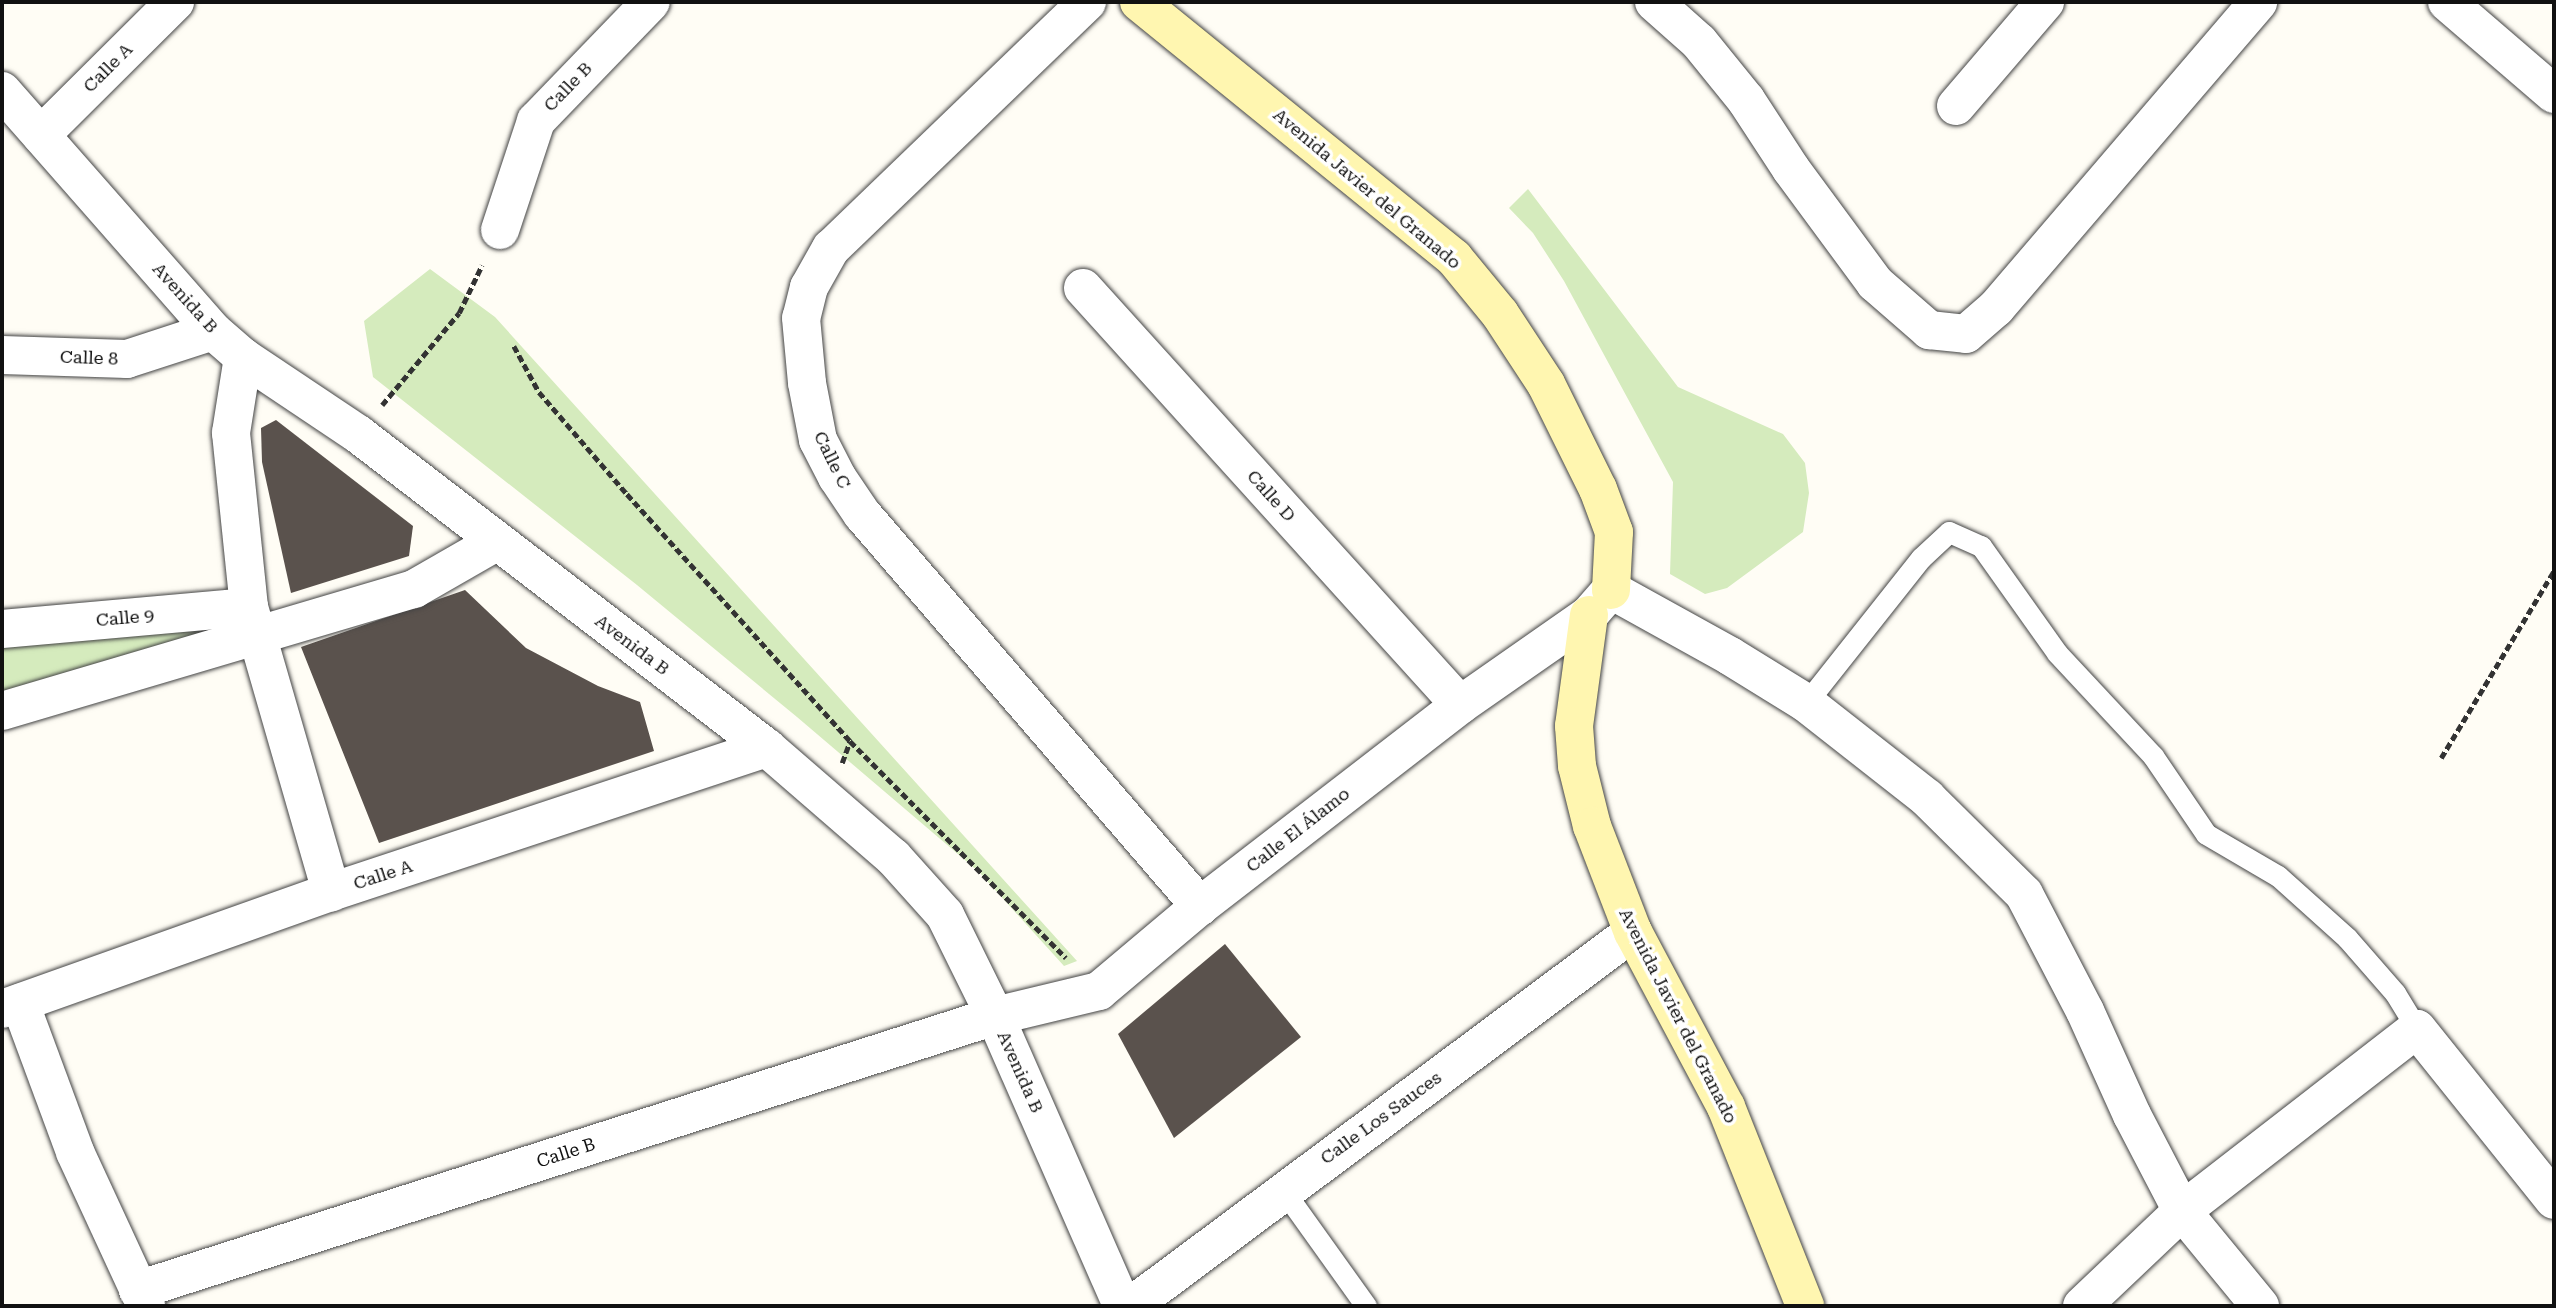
<!DOCTYPE html>
<meta charset="utf-8">
<style>
body{margin:0}
#map{position:relative;width:2556px;height:1308px;overflow:hidden;background:#fffdf5;font-family:"Roboto Serif",serif}
div>[style]{position:absolute}
[style*='--x']{left:calc(var(--x)*1px);top:calc(var(--y)*1px);width:calc(var(--w)*1px);rotate:calc(var(--a)*1deg)}
.green>*{inset:0;background:#d5ebbd}
.building>*{inset:0;background:#5a524d}
.path>*{height:4.5px;margin-top:-2.25px;transform-origin:0;background:repeating-linear-gradient(90deg,#333 0 7px,transparent 0 10.5px)}
.roads{filter:drop-shadow(0 0 2px #444) drop-shadow(0 0 2px #444)}
.lane>*{height:21px;margin:-10.5px;padding:0 10.5px;transform-origin:10.5px;border-radius:10.5px;background:#fff}
.street>*{height:38px;margin:-19px;padding:0 19px;transform-origin:19px;border-radius:19px;background:#fff}
.secondary>*{height:38px;margin:-19px;padding:0 19px;transform-origin:19px;border-radius:19px;background:#fff6b0}
span{translate:-50% -50%;white-space:nowrap;text-align:center;line-height:1.15;-webkit-text-stroke:7px #fff;paint-order:stroke}
.street-label{font-size:18px;color:#111}
.frame{position:absolute;inset:0;border:4px solid #111;pointer-events:none}
</style>
<div id="map">
<div class="green">
<i style="clip-path:polygon(1528px 189px,1678px 387px,1783px 434px,1805px 463px,1809px 493px,1803px 532px,1727px 588px,1705px 594px,1670px 574px,1673px 482px,1564px 281px,1533px 233px,1509px 208px)"></i>
<i style="clip-path:polygon(430px 269px,495px 317px,1077px 961px,1064px 966px,979px 872px,797px 717px,637px 585px,373px 377px,364px 321px)"></i>
<i style="clip-path:polygon(223px 626px,2px 694px,2px 647px)"></i>
</div>
<div class="building">
<i style="clip-path:polygon(276px 420px,413px 526px,409px 556px,291px 593px,262px 462px,261px 428px)"></i>
<i style="clip-path:polygon(465px 590px,526px 648px,598px 686px,640px 702px,654px 751px,379px 843px,301px 647px)"></i>
<i style="clip-path:polygon(1225px 944px,1301px 1037px,1174px 1138px,1118px 1034px)"></i>
</div>
<div class="path">
<i style="--x:514;--y:346;--w:52;--a:61.5"></i>
<i style="--x:539;--y:392;--w:135;--a:49.2"></i>
<i style="--x:627;--y:494;--w:333;--a:47.9"></i>
<i style="--x:850;--y:741;--w:306;--a:45.1"></i>
<i style="--x:382;--y:405;--w:120;--a:-50.1"></i>
<i style="--x:459;--y:313;--w:53;--a:-64.4"></i>
<i style="--x:2441;--y:758;--w:218;--a:-58.9"></i>
<i style="--x:842;--y:763;--w:23;--a:-70"></i>
</div>
<div class="roads">
<div class="lane">
<i style="--x:1806;--y:703;--w:185;--a:-51.6"></i>
<i style="--x:1921;--y:558;--w:38;--a:-43"></i>
<i style="--x:1949;--y:532;--w:35;--a:24"></i>
<i style="--x:1981;--y:546;--w:131;--a:54.6"></i>
<i style="--x:2057;--y:653;--w:141;--a:47"></i>
<i style="--x:2153;--y:756;--w:94;--a:55.8"></i>
<i style="--x:2206;--y:834;--w:83;--a:30.3"></i>
<i style="--x:2278;--y:876;--w:93;--a:41.9"></i>
<i style="--x:2347;--y:938;--w:73;--a:48.9"></i>
<i style="--x:2395;--y:993;--w:42;--a:58.6"></i>
<i style="--x:1283;--y:1190;--w:143;--a:54.4"></i>
</div>
<div class="street">
<i style="--x:1087;--y:2;--w:355;--a:136.1"></i>
<i style="--x:831;--y:248;--w:45;--a:119.4"></i>
<i style="--x:809;--y:287;--w:32;--a:104"></i>
<i style="--x:801;--y:318;--w:65;--a:84.7"></i>
<i style="--x:807;--y:383;--w:58;--a:79.1"></i>
<i style="--x:818;--y:440;--w:42;--a:62.8"></i>
<i style="--x:837;--y:477;--w:45;--a:56"></i>
<i style="--x:862;--y:514;--w:518;--a:49.23"></i>
<i style="--x:1654;--y:2;--w:60;--a:41.6"></i>
<i style="--x:1699;--y:42;--w:75;--a:51"></i>
<i style="--x:1746;--y:100;--w:82;--a:56.9"></i>
<i style="--x:1791;--y:169;--w:142;--a:53.6"></i>
<i style="--x:1875;--y:283;--w:72;--a:41"></i>
<i style="--x:1929;--y:330;--w:37;--a:6"></i>
<i style="--x:1966;--y:334;--w:40;--a:-41"></i>
<i style="--x:1996;--y:308;--w:403;--a:-49.4"></i>
<i style="--x:2447;--y:2;--w:141;--a:40.7"></i>
<i style="--x:2;--y:91;--w:320;--a:48.7"></i>
<i style="--x:213;--y:331;--w:40;--a:41"></i>
<i style="--x:243;--y:357;--w:138;--a:33.8"></i>
<i style="--x:358;--y:434;--w:516;--a:37.51"></i>
<i style="--x:767;--y:748;--w:167;--a:40.9"></i>
<i style="--x:893;--y:857;--w:78;--a:48.1"></i>
<i style="--x:945;--y:915;--w:113;--a:63.7"></i>
<i style="--x:995;--y:1016;--w:317;--a:66.3"></i>
<i style="--x:1956;--y:106;--w:137;--a:-49.4"></i>
<i style="--x:41;--y:135;--w:189;--a:-44.8"></i>
<i style="--x:500;--y:230;--w:115;--a:-71.7"></i>
<i style="--x:536;--y:121;--w:165;--a:-46"></i>
<i style="--x:1083;--y:288;--w:562;--a:47.88"></i>
<i style="--x:2;--y:355;--w:125;--a:1.8"></i>
<i style="--x:127;--y:359;--w:90;--a:-18"></i>
<i style="--x:243;--y:357;--w:77;--a:99"></i>
<i style="--x:231;--y:433;--w:175;--a:84.1"></i>
<i style="--x:249;--y:607;--w:297;--a:73.9"></i>
<i style="--x:2;--y:629;--w:248;--a:-5.1"></i>
<i style="--x:2;--y:711;--w:430;--a:-16.5"></i>
<i style="--x:414;--y:589;--w:95;--a:-29.8"></i>
<i style="--x:20;--y:1003;--w:159;--a:69.7"></i>
<i style="--x:75;--y:1152;--w:170;--a:65.2"></i>
<i style="--x:2;--y:1009;--w:349;--a:-19.6"></i>
<i style="--x:331;--y:892;--w:459;--a:-18.3"></i>
<i style="--x:138;--y:1290;--w:900;--a:-17.73"></i>
<i style="--x:995;--y:1016;--w:107;--a:-13.5"></i>
<i style="--x:1099;--y:991;--w:132;--a:-40.1"></i>
<i style="--x:1200;--y:906;--w:329;--a:-37.7"></i>
<i style="--x:1460;--y:705;--w:157;--a:-34.9"></i>
<i style="--x:1589;--y:615;--w:33;--a:-49"></i>
<i style="--x:1611;--y:590;--w:136;--a:29"></i>
<i style="--x:1730;--y:656;--w:89;--a:31.7"></i>
<i style="--x:1806;--y:703;--w:154;--a:38.1"></i>
<i style="--x:1927;--y:798;--w:136;--a:44.7"></i>
<i style="--x:2024;--y:894;--w:132;--a:62.5"></i>
<i style="--x:2085;--y:1011;--w:114;--a:65.7"></i>
<i style="--x:2132;--y:1115;--w:108;--a:62.5"></i>
<i style="--x:2182;--y:1211;--w:123;--a:50.6"></i>
<i style="--x:1131;--y:1306;--w:626;--a:-36.69"></i>
<i style="--x:2082;--y:1306;--w:138;--a:-43.5"></i>
<i style="--x:2182;--y:1211;--w:297;--a:-37.8"></i>
<i style="--x:2417;--y:1029;--w:219;--a:51.3"></i>
</div>
<div class="secondary">
<i style="--x:1139;--y:2;--w:406;--a:39.1"></i>
<i style="--x:1454;--y:258;--w:72;--a:50.6"></i>
<i style="--x:1500;--y:314;--w:84;--a:56.7"></i>
<i style="--x:1546;--y:384;--w:117;--a:63.7"></i>
<i style="--x:1598;--y:489;--w:46;--a:69.6"></i>
<i style="--x:1614;--y:532;--w:58;--a:93"></i>
<i style="--x:1589;--y:615;--w:112;--a:97.7"></i>
<i style="--x:1574;--y:726;--w:40;--a:85.7"></i>
<i style="--x:1577;--y:766;--w:62;--a:76"></i>
<i style="--x:1592;--y:826;--w:114;--a:68.9"></i>
<i style="--x:1633;--y:932;--w:198;--a:62"></i>
<i style="--x:1726;--y:1107;--w:214;--a:68.3"></i>
</div>
</div>
<div class="street-label">
<span style="left:108px;top:68px;rotate:-45deg">Calle A</span>
<span style="left:568px;top:87px;rotate:-46deg">Calle B</span>
<span style="left:1367px;top:189px;rotate:40deg">Avenida Javier del Granado</span>
<span style="left:185px;top:298px;rotate:48deg">Avenida B</span>
<span style="left:89px;top:358px;rotate:2deg">Calle 8</span>
<span style="left:832px;top:460px;rotate:64deg">Calle C</span>
<span style="left:1271px;top:496px;rotate:48deg">Calle D</span>
<span style="left:125px;top:618px;rotate:-5deg">Calle 9</span>
<span style="left:632px;top:645px;rotate:37deg">Avenida B</span>
<span style="left:1298px;top:830px;rotate:-38deg">Calle El Álamo</span>
<span style="left:383px;top:875px;rotate:-18deg">Calle A</span>
<span style="left:1678px;top:1016px;rotate:63deg">Avenida Javier del Granado</span>
<span style="left:1020px;top:1072px;rotate:66deg">Avenida B</span>
<span style="left:1381px;top:1118px;rotate:-36deg">Calle Los Sauces</span>
<span style="left:566px;top:1153px;rotate:-18deg">Calle B</span>
</div>
<div class="frame"></div>
</div>
